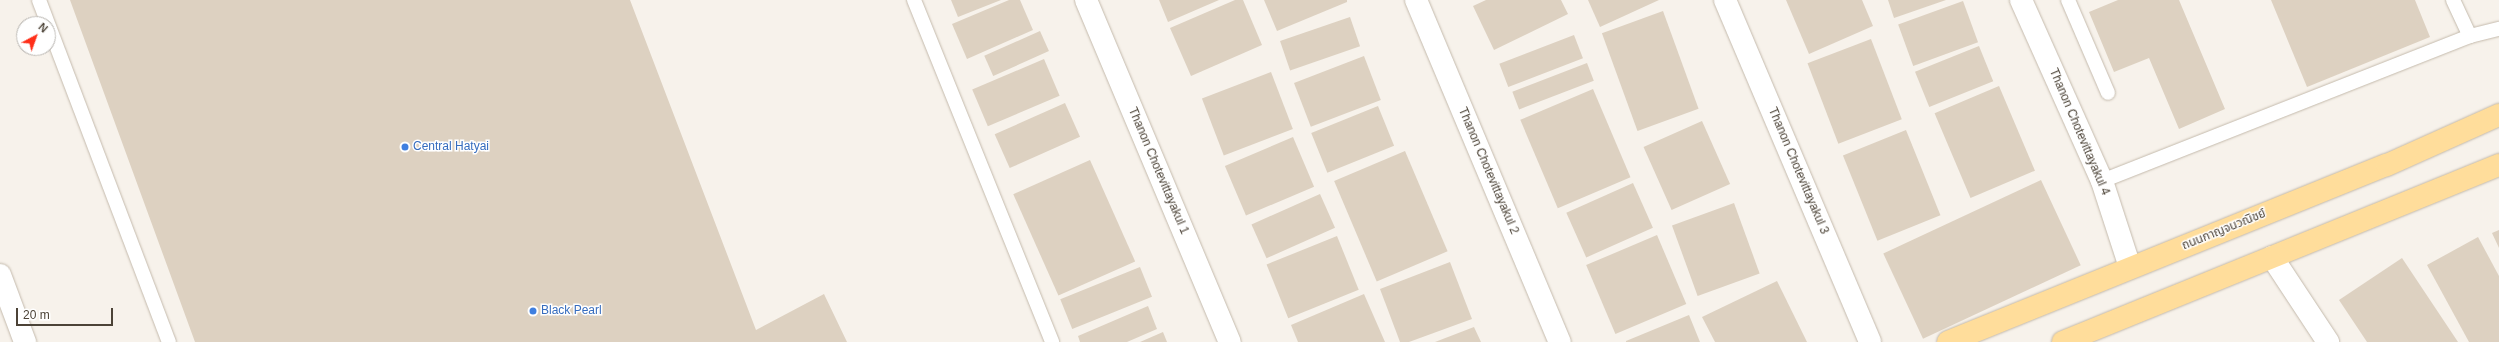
<!DOCTYPE html>
<meta charset="utf-8">
<style>
body{margin:0}
#map{position:relative;width:2499px;height:342px;overflow:hidden;background:#f7f2eb;font-family:Arial,"Noto Sans Thai",sans-serif}
div>[style]{position:absolute}
[style*='--x']{left:calc(var(--x)*1px);top:calc(var(--y)*1px);width:calc(var(--w)*1px);rotate:calc(var(--a)*1deg)}
.building>*{inset:0;background:#ddd1c1;transform-origin:0 0}
.roads{filter:drop-shadow(0 0 1px #c4baac) drop-shadow(0 0 1px #c4baac)}
.lane>*{height:14px;margin:-7px;padding:0 7px;transform-origin:7px;border-radius:7px;background:#fff}
.street>*{height:22px;margin:-11px;padding:0 11px;transform-origin:11px;border-radius:11px;background:#fff}
.primary>*{height:22px;margin:-11px;padding:0 11px;transform-origin:11px;border-radius:11px;background:#ffdd9b}
.dots>*{width:11px;height:11px;translate:-50% -50%;box-sizing:border-box;border:2px solid #fff;border-radius:50%}
span{translate:-50% -50%;white-space:nowrap;text-align:center;line-height:1.15;-webkit-text-stroke:3px #fff;paint-order:stroke}
.street-label{font-size:12px;color:#4c4337}
.shop-label{font-size:12px;color:#366cbe}
.left{translate:0 -50%;text-align:left}
.north{position:absolute;left:16px;top:16px;width:40px;height:40px;box-sizing:border-box;background:#fff;border:1px solid #b7b4af;border-radius:50%;rotate:41deg;font-size:11px;font-weight:700;line-height:16px;text-align:center;color:#4c4337}
.north::after{content:'';display:block;margin:auto;width:14px;height:18px;background:#ff2f19;clip-path:polygon(50% 0,100% 100%,50% 72%,0 100%)}
.scale{position:absolute;left:16px;top:308px;width:97px;height:18px;box-sizing:border-box;border:2px solid #4c4337;border-top:0;padding-left:5px;font-size:12px;line-height:14px;white-space:nowrap;color:#4c4337;-webkit-text-stroke:3px #fff;paint-order:stroke}
</style>
<div id="map">
<div class="building">
<i style="clip-path:polygon(70px 0,630px 0,756px 330px,824px 294px,847px 342px,195px 342px)"></i>
<i style="clip-path:polygon(951px 0,1001px 0,958px 17px)"></i>
<i style="clip-path:polygon(1009px 0,1020px 0,1033px 30px,967px 59px,952px 24px)"></i>
<i style="clip-path:polygon(1159px 0,1219px 0,1168px 22px)"></i>
<i style="clip-path:polygon(1235px 0,1243px 0,1262px 45px,1191px 76px,1170px 28px)"></i>
<i style="clip-path:polygon(1264px 0,1347px 0,1347px 2px,1277px 31px)"></i>
<i style="clip-path:polygon(1486px 0,1561px 0,1568px 14px,1494px 50px,1473px 6px)"></i>
<i style="clip-path:polygon(1588px 0,1659px 0,1600px 27px)"></i>
<i style="clip-path:polygon(1786px 0,1862px 0,1873px 26px,1809px 54px)"></i>
<i style="clip-path:polygon(1888px 0,1946px 0,1894px 18px)"></i>
<i style="clip-path:polygon(2118px 0,2179px 0,2225px 109px,2179px 129px,2149px 58px,2114px 72px,2089px 12px)"></i>
<i style="clip-path:polygon(2271px 0,2415px 0,2430px 37px,2307px 87px)"></i>
<i style="left:1963px;top:1px;width:44px;height:69px;rotate:70deg"></i>
<i style="left:1663px;top:11px;width:104px;height:65px;rotate:70deg"></i>
<i style="left:1350px;top:17px;width:31px;height:74px;rotate:71deg"></i>
<i style="left:1040px;top:31px;width:22px;height:61px;rotate:66deg"></i>
<i style="left:1574px;top:35px;width:25px;height:80px;rotate:69deg"></i>
<i style="left:1871px;top:39px;width:86px;height:68px;rotate:69deg"></i>
<i style="left:1979px;top:46px;width:38px;height:69px;rotate:68deg"></i>
<i style="left:1364px;top:56px;width:47px;height:75px;rotate:69deg"></i>
<i style="left:1044px;top:59px;width:40px;height:78px;rotate:67deg"></i>
<i style="left:1587px;top:63px;width:19px;height:80px;rotate:69deg"></i>
<i style="left:1271px;top:72px;width:61px;height:74px;rotate:69deg"></i>
<i style="left:1999px;top:86px;width:92px;height:70px;rotate:67deg"></i>
<i style="left:1593px;top:89px;width:96px;height:79px;rotate:67deg"></i>
<i style="left:1065px;top:103px;width:37px;height:77px;rotate:66deg"></i>
<i style="left:1378px;top:106px;width:43px;height:72px;rotate:68deg"></i>
<i style="left:1702px;top:121px;width:69px;height:64px;rotate:66deg"></i>
<i style="left:1906px;top:130px;width:92px;height:68px;rotate:68deg"></i>
<i style="left:1293px;top:137px;width:54px;height:74px;rotate:67deg"></i>
<i style="left:1405px;top:151px;width:109px;height:77px;rotate:67deg"></i>
<i style="left:1090px;top:160px;width:111px;height:84px;rotate:66deg"></i>
<i style="left:2041px;top:180px;width:94px;height:174px;rotate:65deg"></i>
<i style="left:1633px;top:183px;width:49px;height:73px;rotate:66deg"></i>
<i style="left:1320px;top:194px;width:37px;height:75px;rotate:66deg"></i>
<i style="left:1734px;top:203px;width:75px;height:66px;rotate:70deg"></i>
<i style="clip-path:polygon(2499px 230px,2499px 248px,2492px 233px)"></i>
<i style="left:1657px;top:235px;width:75px;height:77px;rotate:67deg"></i>
<i style="left:1337px;top:236px;width:58px;height:76px;rotate:68deg"></i>
<i style="clip-path:polygon(2478px 237px,2499px 276px,2499px 342px,2469px 342px,2427px 265px)"></i>
<i style="clip-path:polygon(2402px 258px,2458px 342px,2367px 342px,2339px 300px)"></i>
<i style="clip-path:polygon(1450px 262px,1472px 319px,1409px 342px,1400px 342px,1380px 289px)"></i>
<i style="left:1140px;top:267px;width:32px;height:86px;rotate:68deg"></i>
<i style="clip-path:polygon(1777px 281px,1807px 342px,1715px 342px,1702px 317px)"></i>
<i style="clip-path:polygon(1364px 294px,1385px 342px,1298px 342px,1291px 325px)"></i>
<i style="clip-path:polygon(1148px 306px,1157px 329px,1127px 342px,1080px 342px,1078px 336px)"></i>
<i style="clip-path:polygon(1689px 315px,1700px 342px,1626px 342px,1626px 341px)"></i>
<i style="clip-path:polygon(1474px 327px,1481px 342px,1435px 342px)"></i>
<i style="clip-path:polygon(1163px 332px,1167px 342px,1140px 342px)"></i>
</div>
<div class="roads">
<div class="lane">
<i style="--x:39;--y:0;--w:366;--a:69.2"></i>
<i style="--x:914;--y:0;--w:369;--a:68"></i>
<i style="--x:2068;--y:0;--w:101;--a:66.7"></i>
<i style="--x:2453;--y:0;--w:40;--a:65"></i>
<i style="--x:2470;--y:36;--w:30;--a:-14"></i>
<i style="--x:2102;--y:181;--w:396;--a:-21.5"></i>
</div>
<div class="street">
<i style="--x:1086;--y:0;--w:371;--a:67.2"></i>
<i style="--x:1416;--y:0;--w:371;--a:67.2"></i>
<i style="--x:1725;--y:0;--w:371;--a:67"></i>
<i style="--x:2021;--y:0;--w:198;--a:65.9"></i>
<i style="--x:2102;--y:181;--w:90;--a:72"></i>
<i style="--x:2272;--y:257;--w:102;--a:56.6"></i>
<i style="--x:0;--y:275;--w:72;--a:69.5"></i>
</div>
<div class="primary">
<i style="--x:1948;--y:342;--w:473;--a:-22"></i>
<i style="--x:2387;--y:165;--w:123;--a:-24.1"></i>
<i style="--x:2063;--y:342;--w:471;--a:-22.1"></i>
</div>
</div>
<div class="dots">
<i style="left:405px;top:147px;background:#3f7fe0"></i>
<i style="left:533px;top:311px;background:#3f7fe0"></i>
</div>
<div class="street-label">
<span style="left:2079px;top:132px;rotate:67deg">Thanon Chotevittayakul 4</span>
<span style="left:1158px;top:171px;rotate:67deg">Thanon Chotevittayakul 1</span>
<span style="left:1488px;top:171px;rotate:67deg">Thanon Chotevittayakul 2</span>
<span style="left:1798px;top:171px;rotate:67deg">Thanon Chotevittayakul 3</span>
<span style="left:2224px;top:230px;rotate:-22deg">ถนนกาญจนวณิชย์</span>
</div>
<div class="shop-label">
<span class="left" style="left:413px;top:147px">Central Hatyai</span>
<span class="left" style="left:541px;top:311px">Black Pearl</span>
</div>
<div class="north">N</div>
<div class="scale">20 m</div>
</div>
